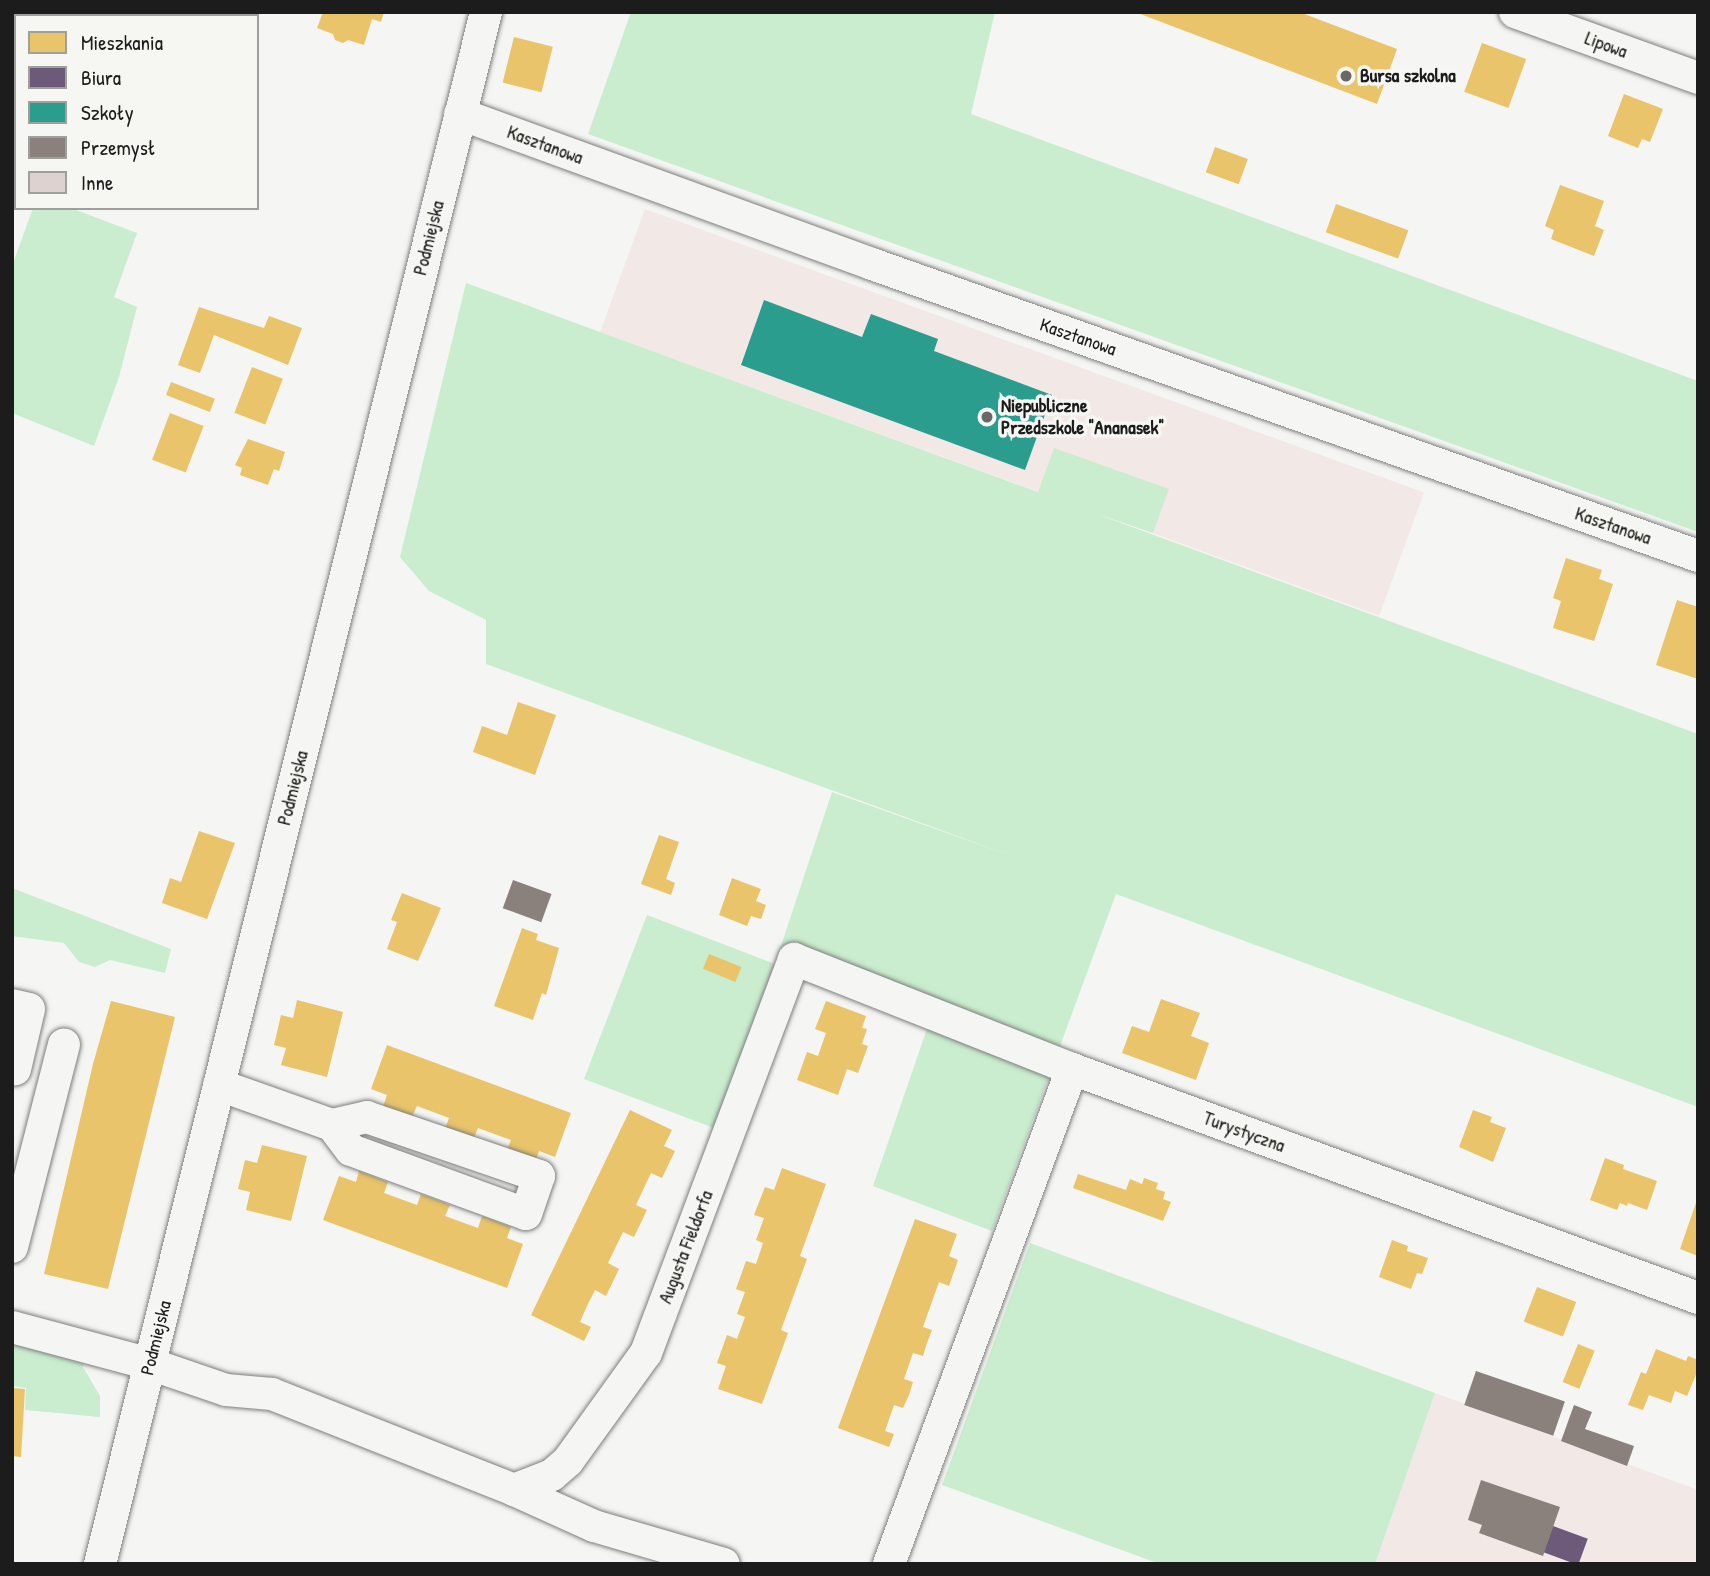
<!DOCTYPE html>
<meta charset="utf-8">
<style>
body{margin:0}
#map{position:relative;width:1710px;height:1576px;overflow:hidden;background:#f5f5f3;font-family:"Patrick Hand",sans-serif}
div>[style]{position:absolute}
[style*='--x']{left:calc(var(--x)*1px);top:calc(var(--y)*1px);width:calc(var(--w)*1px);rotate:calc(var(--a)*1deg)}
.built>*{inset:0;background:#f2e8e5;transform-origin:0 0}
.green>*{inset:0;background:#c9edce}
.homes>*{inset:0;background:#e9c46a;transform-origin:0 0}
.offices>*{inset:0;background:#6d597a;transform-origin:0 0}
.schools>*{inset:0;background:#2a9d8f}
.industry>*{inset:0;background:#8a817c;transform-origin:0 0}
.building>*{inset:0;background:#ddd2d0}
.roads{filter:drop-shadow(0 0 2px #7e7e7d) drop-shadow(0 0 2px #7e7e7d)}
.street>*{height:32px;margin:-16px;padding:0 16px;transform-origin:16px;border-radius:16px;background:#f5f5f3}
.dots>*{width:19px;height:19px;translate:-50% -50%;box-sizing:border-box;border:4px solid #f6f6f2;border-radius:50%}
span{translate:-50% -50%;white-space:nowrap;text-align:center;line-height:1.15;-webkit-text-stroke:7px #f6f6f2;paint-order:stroke}
.street-label{font-size:19px;color:#1c1c1c}
.poi-label{font-size:19px;color:#1c1c1c;font-weight:700}
.left{translate:0 -50%;text-align:left}
.frame{position:absolute;inset:0;border:14px solid #1c1c1c;pointer-events:none}
.legend{position:absolute;left:14px;top:14px;width:245px;height:196px;box-sizing:border-box;background:#f6f6f2;border:2px solid #9f9f9c;margin:0;padding:9px 12px;list-style:none;font-size:21px;color:#1c1c1c}
.legend li{display:flex;align-items:center;gap:14px;height:35px}
.legend b{width:35px;border:2px solid #9f9f9c}
</style>
<div id="map">
<div class="built">
<i style="left:645px;top:209px;width:829px;height:131px;rotate:20deg"></i>
<i style="clip-path:polygon(1435px 1393px,1698px 1490px,1698px 1564px,1375px 1564px)"></i>
</div>
<div class="green">
<i style="clip-path:polygon(631px 12px,995px 12px,971px 114px,1698px 381px,1698px 532px,588px 134px)"></i>
<i style="clip-path:polygon(33px 208px,71px 208px,137px 233px,114px 297px,137px 307px,119px 377px,94px 446px,12px 413px,12px 266px)"></i>
<i style="clip-path:polygon(466px 283px,1038px 492px,1054px 448px,1169px 489px,1153px 533px,1094px 513px,1698px 734px,1698px 1107px,1116px 894px,992px 1231px,873px 1186px,930px 1020px,775px 964px,714px 1128px,584px 1079px,647px 915px,775px 964px,832px 792px,1020px 859px,486px 664px,486px 620px,429px 591px,400px 557px)"></i>
<i style="clip-path:polygon(12px 888px,171px 949px,165px 973px,110px 960px,95px 967px,79px 962px,64px 943px,12px 936px)"></i>
<i style="clip-path:polygon(1030px 1243px,1435px 1393px,1375px 1564px,1160px 1564px,942px 1485px)"></i>
<i style="clip-path:polygon(12px 1345px,85px 1359px,83px 1367px,100px 1396px,100px 1417px,25px 1410px,26px 1388px,12px 1386px)"></i>
</div>
<div class="homes">
<i style="clip-path:polygon(323px 12px,384px 12px,381px 22px,372px 19px,364px 45px,348px 40px,343px 43px,335px 40px,333px 34px,317px 28px)"></i>
<i style="clip-path:polygon(1135px 12px,1299px 12px,1397px 49px,1377px 104px)"></i>
<i style="left:514px;top:37px;width:40px;height:47px;rotate:14deg"></i>
<i style="left:1482px;top:43px;width:47px;height:52px;rotate:20deg"></i>
<i style="clip-path:polygon(1624px 94px,1663px 109px,1650px 142px,1642px 139px,1638px 148px,1608px 136px)"></i>
<i style="left:1215px;top:147px;width:35px;height:27px;rotate:20deg"></i>
<i style="clip-path:polygon(1560px 185px,1604px 201px,1595px 226px,1604px 230px,1594px 256px,1551px 239px,1554px 230px,1545px 226px)"></i>
<i style="left:1336px;top:204px;width:77px;height:30px;rotate:20deg"></i>
<i style="clip-path:polygon(199px 307px,264px 328px,269px 316px,302px 328px,288px 365px,214px 335px,200px 373px,178px 365px)"></i>
<i style="left:252px;top:367px;width:33px;height:49px;rotate:21deg"></i>
<i style="left:171px;top:382px;width:47px;height:14px;rotate:21deg"></i>
<i style="left:170px;top:413px;width:36px;height:50px;rotate:21deg"></i>
<i style="clip-path:polygon(248px 439px,285px 452px,279px 471px,274px 469px,268px 485px,240px 475px,242px 468px,235px 465px)"></i>
<i style="clip-path:polygon(1566px 558px,1602px 570px,1599px 579px,1613px 584px,1594px 641px,1553px 628px,1561px 601px,1553px 598px)"></i>
<i style="clip-path:polygon(1677px 600px,1698px 607px,1698px 679px,1656px 665px)"></i>
<i style="clip-path:polygon(518px 702px,556px 715px,535px 775px,473px 752px,482px 726px,507px 735px)"></i>
<i style="clip-path:polygon(199px 831px,235px 843px,207px 919px,162px 903px,170px 878px,181px 882px)"></i>
<i style="clip-path:polygon(659px 835px,679px 842px,666px 879px,675px 883px,671px 895px,641px 884px)"></i>
<i style="clip-path:polygon(732px 878px,761px 889px,756px 901px,766px 905px,761px 919px,751px 916px,747px 926px,719px 915px)"></i>
<i style="clip-path:polygon(402px 893px,441px 908px,418px 961px,387px 949px,397px 922px,391px 920px)"></i>
<i style="clip-path:polygon(522px 928px,538px 934px,536px 940px,559px 948px,546px 995px,542px 993px,533px 1020px,494px 1006px)"></i>
<i style="left:709px;top:954px;width:35px;height:16px;rotate:22deg"></i>
<i style="clip-path:polygon(1161px 999px,1200px 1013px,1191px 1036px,1209px 1043px,1196px 1080px,1122px 1053px,1132px 1026px,1149px 1032px)"></i>
<i style="clip-path:polygon(297px 1000px,343px 1012px,327px 1077px,281px 1065px,286px 1048px,274px 1045px,281px 1015px,293px 1018px)"></i>
<i style="clip-path:polygon(111px 1001px,175px 1017px,108px 1289px,44px 1274px,93px 1064px)"></i>
<i style="clip-path:polygon(826px 1001px,866px 1016px,862px 1028px,867px 1029px,862px 1044px,868px 1046px,858px 1073px,847px 1069px,838px 1095px,797px 1080px,807px 1052px,818px 1056px,826px 1033px,815px 1029px)"></i>
<i style="clip-path:polygon(387px 1045px,571px 1113px,555px 1157px,539px 1151px,535px 1162px,506px 1152px,511px 1140px,478px 1128px,473px 1140px,445px 1129px,449px 1118px,417px 1106px,412px 1117px,383px 1107px,387px 1095px,371px 1089px)"></i>
<i style="clip-path:polygon(630px 1110px,672px 1130px,664px 1146px,675px 1151px,662px 1178px,651px 1173px,636px 1205px,647px 1210px,634px 1237px,623px 1232px,608px 1263px,619px 1269px,606px 1296px,595px 1290px,587px 1306px,580px 1322px,591px 1327px,584px 1341px,531px 1315px)"></i>
<i style="clip-path:polygon(1473px 1110px,1492px 1117px,1490px 1122px,1506px 1128px,1493px 1162px,1459px 1147px)"></i>
<i style="clip-path:polygon(262px 1145px,307px 1156px,291px 1221px,246px 1210px,250px 1192px,238px 1189px,245px 1160px,257px 1163px)"></i>
<i style="clip-path:polygon(1605px 1158px,1624px 1165px,1623px 1169px,1657px 1181px,1647px 1210px,1628px 1203px,1627px 1206px,1620px 1203px,1617px 1210px,1590px 1200px)"></i>
<i style="clip-path:polygon(782px 1168px,826px 1184px,800px 1256px,807px 1259px,781px 1330px,788px 1333px,762px 1404px,718px 1389px,726px 1366px,717px 1363px,727px 1335px,737px 1339px,745px 1317px,737px 1314px,745px 1292px,736px 1289px,746px 1261px,756px 1264px,763px 1243px,756px 1240px,764px 1218px,754px 1215px,765px 1187px,774px 1190px)"></i>
<i style="clip-path:polygon(359px 1171px,388px 1182px,384px 1193px,417px 1205px,421px 1194px,450px 1205px,445px 1216px,478px 1228px,482px 1216px,511px 1227px,507px 1238px,523px 1244px,507px 1288px,323px 1220px,339px 1176px,356px 1182px)"></i>
<i style="clip-path:polygon(1078px 1174px,1126px 1190px,1130px 1179px,1142px 1184px,1144px 1178px,1158px 1183px,1156px 1189px,1165px 1192px,1163px 1199px,1171px 1202px,1163px 1221px,1073px 1188px)"></i>
<i style="clip-path:polygon(1697px 1200px,1698px 1200px,1698px 1256px,1680px 1249px)"></i>
<i style="clip-path:polygon(915px 1219px,957px 1234px,949px 1256px,958px 1260px,949px 1286px,939px 1282px,923px 1327px,932px 1330px,927px 1343px,923px 1356px,913px 1353px,904px 1379px,913px 1382px,909px 1395px,903px 1408px,894px 1405px,885px 1431px,894px 1434px,889px 1447px,838px 1428px)"></i>
<i style="clip-path:polygon(1392px 1240px,1408px 1246px,1407px 1251px,1428px 1258px,1422px 1274px,1417px 1273px,1411px 1289px,1379px 1277px)"></i>
<i style="left:1537px;top:1287px;width:42px;height:37px;rotate:21deg"></i>
<i style="left:1578px;top:1344px;width:18px;height:41px;rotate:22deg"></i>
<i style="clip-path:polygon(1656px 1349px,1686px 1361px,1688px 1356px,1698px 1360px,1698px 1370px,1687px 1396px,1675px 1391px,1671px 1403px,1649px 1395px,1643px 1410px,1628px 1405px,1641px 1372px,1646px 1374px)"></i>
<i style="clip-path:polygon(12px 1388px,25px 1389px,21px 1457px,12px 1456px)"></i>
</div>
<div class="offices">
<i style="left:1553px;top:1526px;width:37px;height:28px;rotate:20deg"></i>
</div>
<div class="schools">
<i style="clip-path:polygon(764px 300px,862px 337px,871px 314px,938px 339px,934px 351px,1052px 395px,1025px 470px,741px 365px)"></i>
</div>
<div class="industry">
<i style="left:513px;top:880px;width:41px;height:30px;rotate:20deg"></i>
<i style="left:1476px;top:1371px;width:94px;height:36px;rotate:19deg"></i>
<i style="clip-path:polygon(1574px 1405px,1592px 1412px,1585px 1429px,1634px 1446px,1627px 1466px,1561px 1441px)"></i>
<i style="clip-path:polygon(1481px 1480px,1560px 1507px,1543px 1556px,1479px 1533px,1482px 1525px,1468px 1520px)"></i>
</div>
<div class="building">
<i style="clip-path:polygon(12px 12px,147px 12px,155px 15px,16px 16px,16px 77px,12px 76px)"></i>
</div>
<div class="roads">
<div class="street">
<i style="--x:1515;--y:12;--w:195;--a:19.8"></i>
<i style="--x:460;--y:114;--w:438;--a:20"></i>
<i style="--x:872;--y:264;--w:876;--a:19.47"></i>
<i style="--x:12;--y:1005;--w:17;--a:13"></i>
<i style="--x:29;--y:1009;--w:62;--a:103.1"></i>
<i style="--x:219;--y:1085;--w:120;--a:19.5"></i>
<i style="--x:332;--y:1125;--w:31;--a:53"></i>
<i style="--x:351;--y:1150;--w:186;--a:20.1"></i>
<i style="--x:526;--y:1214;--w:40;--a:-71.1"></i>
<i style="--x:539;--y:1176;--w:182;--a:-161.1"></i>
<i style="--x:367;--y:1117;--w:36;--a:167"></i>
<i style="--x:12;--y:1247;--w:209;--a:-75.6"></i>
<i style="--x:12;--y:1327;--w:143;--a:15"></i>
<i style="--x:150;--y:1364;--w:80;--a:18.9"></i>
<i style="--x:226;--y:1390;--w:46;--a:5"></i>
<i style="--x:272;--y:1394;--w:260;--a:21.6"></i>
<i style="--x:514;--y:1490;--w:88;--a:24.2"></i>
<i style="--x:594;--y:1526;--w:135;--a:16.3"></i>
<i style="--x:514;--y:1490;--w:41;--a:-21.5"></i>
<i style="--x:552;--y:1475;--w:21;--a:-41"></i>
<i style="--x:568;--y:1461;--w:133;--a:-54.2"></i>
<i style="--x:646;--y:1353;--w:421;--a:-69.4"></i>
<i style="--x:794;--y:959;--w:299;--a:21.6"></i>
<i style="--x:1072;--y:1069;--w:667;--a:20.09"></i>
<i style="--x:100;--y:1564;--w:1599;--a:-76.03"></i>
<i style="--x:889;--y:1564;--w:528;--a:-69.71"></i>
</div>
</div>
<div class="dots">
<i style="left:1346px;top:76px;background:#686867"></i>
<i style="left:987px;top:417px;background:#686867"></i>
</div>
<div class="street-label">
<span style="left:1606px;top:45px;rotate:20deg">Lipowa</span>
<span style="left:545px;top:145px;rotate:20deg">Kasztanowa</span>
<span style="left:429px;top:238px;rotate:-76deg">Podmiejska</span>
<span style="left:1078px;top:337px;rotate:19deg">Kasztanowa</span>
<span style="left:1613px;top:526px;rotate:19deg">Kasztanowa</span>
<span style="left:293px;top:788px;rotate:-76deg">Podmiejska</span>
<span style="left:1244px;top:1132px;rotate:20deg">Turystyczna</span>
<span style="left:686px;top:1247px;rotate:-69deg">Augusta Fieldorfa</span>
<span style="left:156px;top:1338px;rotate:-76deg">Podmiejska</span>
</div>
<div class="poi-label">
<span class="left" style="left:1360px;top:76px">Bursa szkolna</span>
<span class="left" style="left:1001px;top:417px">Niepubliczne<br>Przedszkole "Ananasek"</span>
</div>
<div class="frame"></div>
<ul class="legend">
<li><b style="height:19px;background:#e9c46a"></b>Mieszkania</li>
<li><b style="height:19px;background:#6d597a"></b>Biura</li>
<li><b style="height:19px;background:#2a9d8f"></b>Szkoły</li>
<li><b style="height:19px;background:#8a817c"></b>Przemysł</li>
<li><b style="height:19px;background:#ddd2d0"></b>Inne</li>
</ul>
</div>
